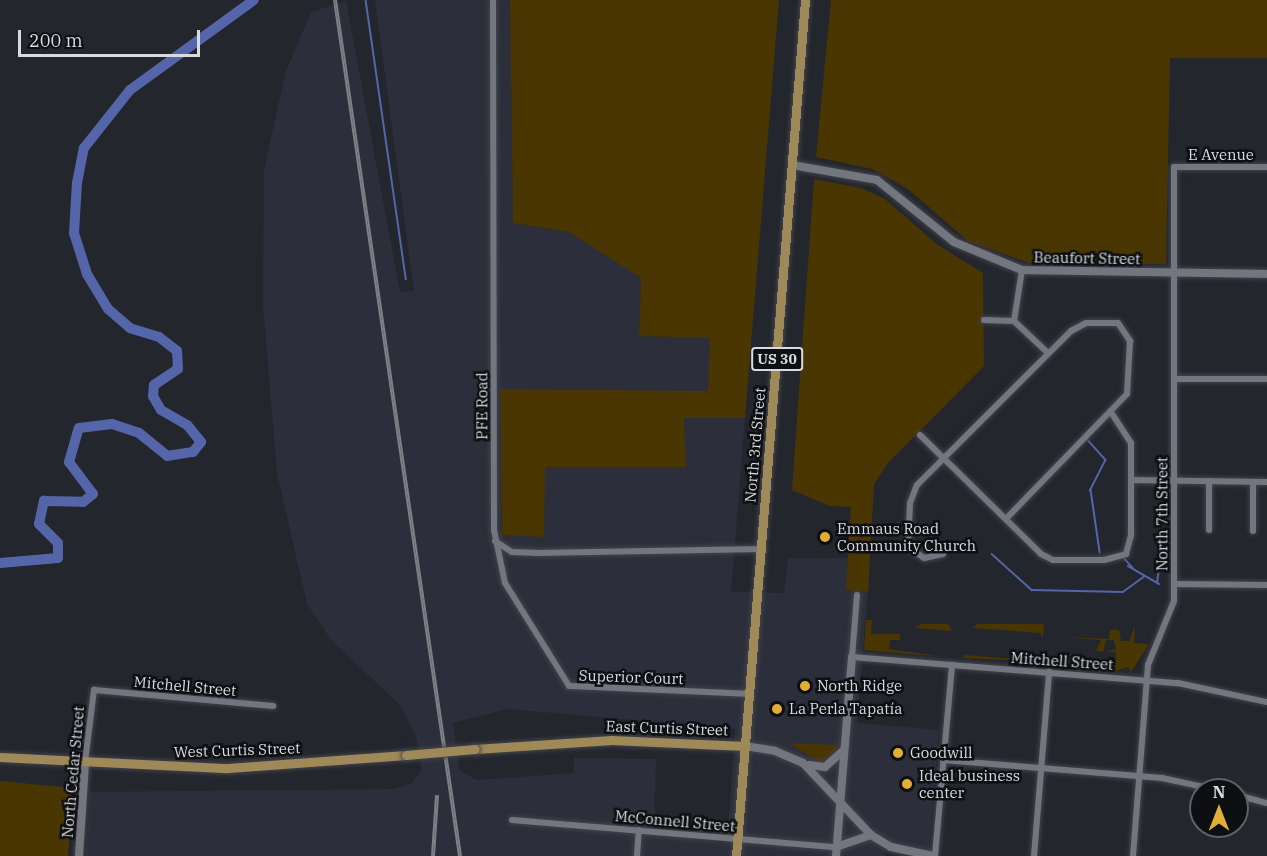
<!DOCTYPE html>
<meta charset="utf-8">
<style>
body{margin:0}
#map{position:relative;width:1267px;height:856px;overflow:hidden;background:#24262d;font-family:"IBM Plex Serif",serif}
div>[style]{position:absolute}
[style*='--x']{left:calc(var(--x)*1px);top:calc(var(--y)*1px);width:calc(var(--w)*1px);rotate:calc(var(--a)*1deg)}
.built>*{inset:0;background:#2c2f3b}
.green>*{inset:0;background:#4a3603}
.stream>*{height:1.5px;margin:-0.75px;padding:0 0.75px;transform-origin:0.75px;border-radius:0.75px;background:#5465aa}
.river>*{height:10px;margin:-5px;padding:0 5px;transform-origin:5px;border-radius:5px;background:#5465aa}
.roads{filter:drop-shadow(0 0 2px #42444b) drop-shadow(0 0 2px #42444b)}
.street>*{height:6px;margin:-3px;padding:0 3px;transform-origin:3px;border-radius:3px;background:#73767f}
.secondary>*{height:8px;margin:-4px;padding:0 4px;transform-origin:4px;border-radius:4px;background:#73767f}
.primary>*{height:9px;margin:-4.5px;padding:0 4.5px;transform-origin:4.5px;border-radius:4.5px;background:#9f8958}
.rail>*{height:4px;margin-top:-2px;transform-origin:0;background:repeating-linear-gradient(90deg,#0e0f12 0 4.5px,#7e8086 0 9px);box-sizing:border-box;border-block:2px solid #7e8086}
.bridges{filter:drop-shadow(0 0 2px #42444b) drop-shadow(0 0 2px #42444b)}
.primary-bridge>*{height:9px;margin:-4.5px;padding:0 4.5px;transform-origin:4.5px;border-radius:4.5px;background:#9f8958}
.dots>*{width:16px;height:16px;translate:-50% -50%;box-sizing:border-box;border:3px solid #0e0f12;border-radius:50%}
span{translate:-50% -50%;white-space:nowrap;text-align:center;line-height:1.15;-webkit-text-stroke:5px #0e0f12;paint-order:stroke}
.shield-label span{padding:2px 4px;background:#0e0f12;border:2px solid;border-radius:4px;-webkit-text-stroke-width:0}
.shield-label{font-size:14px;color:#d9dbe0;font-weight:700}
.street-label{font-size:15px;color:#d9dbe0}
.poi-label{font-size:15px;color:#d9dbe0}
.left{translate:0 -50%;text-align:left}
.north{position:absolute;left:1189px;top:778px;width:60px;height:60px;box-sizing:border-box;background:#0e0f12;border:2px solid #5f6164;border-radius:50%;rotate:0deg;font-size:16px;font-weight:700;line-height:24px;text-align:center;color:#d9dbe0}
.north::after{content:'';display:block;margin:auto;width:21px;height:27px;background:#e2ae34;clip-path:polygon(50% 0,100% 100%,50% 72%,0 100%)}
.scale{position:absolute;left:18px;top:30px;width:182px;height:27px;box-sizing:border-box;border:3px solid #d9dbe0;border-top:0;padding-left:8px;font-size:18px;line-height:21px;white-space:nowrap;color:#d9dbe0;-webkit-text-stroke:4px #0e0f12;paint-order:stroke}
</style>
<div id="map">
<div class="built">
<i style="clip-path:polygon(evenodd,375px 0,510px 0,513px 223px,569px 232px,641px 278px,639px 336px,710px 337px,709px 391px,500px 389px,502px 534px,545px 467px,685px 467px,684px 417px,745px 418px,731px 592px,784px 593px,788px 558px,848px 558px,846px 590px,868px 592px,857px 723px,939px 730px,928px 856px,885px 851px,885px 856px,86px 856px,90px 792px,394px 789px,411px 784px,422px 770px,416px 736px,400px 705px,331px 640px,307px 604px,277px 473px,263px 304px,264px 171px,285px 74px,311px 12px,346px 1px,400px 292px,414px 291px,375px 0,507px 709px,735px 729px,727px 844px,654px 835px,656px 759px,574px 758px,574px 773px,476px 780px,459px 770px,453px 723px,507px 709px)"></i>
</div>
<div class="green">
<i style="clip-path:polygon(510px 0,779px 0,745px 418px,684px 418px,686px 467px,545px 467px,544px 537px,502px 535px,500px 389px,708px 391px,710px 338px,639px 336px,641px 278px,569px 232px,513px 223px)"></i>
<i style="clip-path:polygon(831px 0,1267px 0,1267px 58px,1170px 58px,1166px 264px,1029px 263px,968px 241px,908px 189px,872px 169px,816px 157px)"></i>
<i style="clip-path:polygon(814px 179px,861px 188px,885px 199px,938px 245px,983px 273px,984px 366px,888px 463px,874px 484px,868px 592px,846px 590px,851px 507px,830px 506px,792px 490px)"></i>
<i style="clip-path:polygon(866px 620px,872px 620px,871px 634px,900px 634px,900px 640px,890px 640px,889px 649px,944px 657px,864px 650px)"></i>
<i style="clip-path:polygon(921px 624px,948px 624px,952px 631px,914px 628px)"></i>
<i style="clip-path:polygon(977px 624px,1044px 624px,1043px 638px,1040px 633px,973px 628px)"></i>
<i style="clip-path:polygon(1135px 626px,1134px 643px,1149px 644px,1131px 672px,1128px 667px,1115px 671px,1116px 652px,1105px 651px,1116px 650px,1114px 640px,1106px 640px,1103px 652px,1096px 651px,1101px 640px,1061px 637px,1109px 639px,1110px 630px,1119px 630px,1121px 641px,1129px 641px)"></i>
<i style="clip-path:polygon(965px 655px,1041px 661px,962px 658px)"></i>
<i style="clip-path:polygon(1061px 660px,1102px 663px,1101px 670px,1060px 666px)"></i>
<i style="clip-path:polygon(836px 739px,837px 752px,819px 762px,789px 743px,835px 745px)"></i>
<i style="clip-path:polygon(0 781px,73px 788px,68px 856px,0 856px)"></i>
</div>
<div class="stream">
<i style="--x:366;--y:0;--w:282;--a:81.8"></i>
<i style="--x:1087;--y:439;--w:28;--a:48"></i>
<i style="--x:1106;--y:460;--w:34;--a:117"></i>
<i style="--x:1091;--y:490;--w:63;--a:81.7"></i>
<i style="--x:992;--y:554;--w:54;--a:42"></i>
<i style="--x:1032;--y:590;--w:91;--a:1.3"></i>
<i style="--x:1123;--y:592;--w:27;--a:-36"></i>
<i style="--x:1124;--y:558;--w:13;--a:48"></i>
<i style="--x:1128;--y:566;--w:36;--a:30"></i>
<i style="--x:1157;--y:583;--w:14;--a:-82"></i>
</div>
<div class="river">
<i style="--x:0;--y:563;--w:58;--a:-4.9"></i>
<i style="--x:58;--y:558;--w:15;--a:-90"></i>
<i style="--x:58;--y:543;--w:27;--a:-135"></i>
<i style="--x:39;--y:524;--w:24;--a:-78"></i>
<i style="--x:44;--y:501;--w:39;--a:1"></i>
<i style="--x:83;--y:502;--w:13;--a:-39"></i>
<i style="--x:93;--y:494;--w:40;--a:-127"></i>
<i style="--x:69;--y:462;--w:35;--a:-74"></i>
<i style="--x:79;--y:428;--w:33;--a:-7"></i>
<i style="--x:112;--y:424;--w:28;--a:18"></i>
<i style="--x:139;--y:433;--w:36;--a:39"></i>
<i style="--x:167;--y:456;--w:26;--a:-9"></i>
<i style="--x:193;--y:452;--w:13;--a:-51"></i>
<i style="--x:201;--y:442;--w:22;--a:-129"></i>
<i style="--x:187;--y:425;--w:30;--a:-150"></i>
<i style="--x:161;--y:410;--w:16;--a:-120"></i>
<i style="--x:153;--y:396;--w:11;--a:-85"></i>
<i style="--x:154;--y:385;--w:29;--a:-34"></i>
<i style="--x:178;--y:369;--w:18;--a:-93"></i>
<i style="--x:177;--y:351;--w:23;--a:-142"></i>
<i style="--x:159;--y:337;--w:30;--a:-163"></i>
<i style="--x:130;--y:328;--w:29;--a:-139"></i>
<i style="--x:108;--y:309;--w:41;--a:-121"></i>
<i style="--x:87;--y:274;--w:43;--a:-107.6"></i>
<i style="--x:74;--y:233;--w:50;--a:-86.6"></i>
<i style="--x:77;--y:183;--w:36;--a:-79"></i>
<i style="--x:84;--y:148;--w:74;--a:-51.6"></i>
<i style="--x:130;--y:90;--w:153;--a:-36"></i>
</div>
<div class="roads">
<div class="street">
<i style="--x:493;--y:0;--w:530;--a:89.89"></i>
<i style="--x:494;--y:530;--w:54;--a:78.3"></i>
<i style="--x:505;--y:583;--w:121;--a:58.1"></i>
<i style="--x:569;--y:686;--w:180;--a:2.5"></i>
<i style="--x:984;--y:320;--w:30;--a:2"></i>
<i style="--x:1014;--y:321;--w:47;--a:43.3"></i>
<i style="--x:1014;--y:321;--w:52;--a:-81.1"></i>
<i style="--x:1174;--y:379;--w:93;--a:0"></i>
<i style="--x:920;--y:435;--w:170;--a:44.5"></i>
<i style="--x:1041;--y:554;--w:13;--a:27"></i>
<i style="--x:1053;--y:560;--w:51;--a:0"></i>
<i style="--x:1104;--y:560;--w:23;--a:-15"></i>
<i style="--x:1126;--y:554;--w:20;--a:-75"></i>
<i style="--x:1131;--y:535;--w:92;--a:-90"></i>
<i style="--x:1131;--y:443;--w:37;--a:-123"></i>
<i style="--x:1131;--y:480;--w:136;--a:0.8"></i>
<i style="--x:1209;--y:481;--w:49;--a:90"></i>
<i style="--x:1253;--y:482;--w:49;--a:90"></i>
<i style="--x:495;--y:541;--w:20;--a:33"></i>
<i style="--x:512;--y:552;--w:23;--a:2"></i>
<i style="--x:535;--y:553;--w:227;--a:-1"></i>
<i style="--x:943;--y:554;--w:19;--a:168"></i>
<i style="--x:924;--y:558;--w:19;--a:-145"></i>
<i style="--x:908;--y:547;--w:44;--a:-87.4"></i>
<i style="--x:910;--y:503;--w:19;--a:-69"></i>
<i style="--x:917;--y:485;--w:218;--a:-45"></i>
<i style="--x:1071;--y:331;--w:17;--a:-28"></i>
<i style="--x:1086;--y:323;--w:32;--a:0"></i>
<i style="--x:1118;--y:323;--w:22;--a:56"></i>
<i style="--x:1130;--y:341;--w:53;--a:93.2"></i>
<i style="--x:1127;--y:394;--w:174;--a:134.1"></i>
<i style="--x:1174;--y:584;--w:93;--a:0.6"></i>
<i style="--x:857;--y:595;--w:62;--a:94.6"></i>
<i style="--x:852;--y:657;--w:327;--a:4.6"></i>
<i style="--x:1178;--y:683;--w:91;--a:12.1"></i>
<i style="--x:943;--y:760;--w:220;--a:4.7"></i>
<i style="--x:1162;--y:778;--w:56;--a:12.3"></i>
<i style="--x:85;--y:762;--w:73;--a:-82.9"></i>
<i style="--x:94;--y:690;--w:180;--a:5.1"></i>
<i style="--x:1237;--y:795;--w:31;--a:15"></i>
<i style="--x:512;--y:820;--w:325;--a:4.8"></i>
<i style="--x:637;--y:856;--w:26;--a:-86"></i>
<i style="--x:935;--y:856;--w:192;--a:-84.9"></i>
<i style="--x:1034;--y:856;--w:185;--a:-85.3"></i>
<i style="--x:1133;--y:856;--w:192;--a:-85.5"></i>
<i style="--x:1148;--y:665;--w:69;--a:-67.9"></i>
<i style="--x:1174;--y:601;--w:434;--a:-90"></i>
<i style="--x:1174;--y:167;--w:93;--a:0"></i>
</div>
<div class="secondary">
<i style="--x:792;--y:165;--w:86;--a:10"></i>
<i style="--x:877;--y:180;--w:99;--a:38.8"></i>
<i style="--x:954;--y:242;--w:74;--a:22.4"></i>
<i style="--x:1022;--y:270;--w:245;--a:0.9"></i>
<i style="--x:745;--y:746;--w:30;--a:9"></i>
<i style="--x:775;--y:751;--w:30;--a:23"></i>
<i style="--x:803;--y:763;--w:99;--a:46.6"></i>
<i style="--x:871;--y:835;--w:23;--a:31"></i>
<i style="--x:891;--y:847;--w:43;--a:12.1"></i>
<i style="--x:809;--y:765;--w:16;--a:7"></i>
<i style="--x:825;--y:767;--w:24;--a:-42"></i>
<i style="--x:836;--y:847;--w:37;--a:-19"></i>
<i style="--x:79;--y:856;--w:93;--a:-86.3"></i>
<i style="--x:836;--y:856;--w:200;--a:-85.4"></i>
</div>
<div class="primary">
<i style="--x:475;--y:749;--w:137;--a:-3.8"></i>
<i style="--x:612;--y:740;--w:133;--a:2.6"></i>
<i style="--x:0;--y:757;--w:228;--a:2.8"></i>
<i style="--x:228;--y:768;--w:178;--a:-4.2"></i>
<i style="--x:736;--y:856;--w:859;--a:-85.39"></i>
</div>
</div>
<div class="rail">
<i style="--x:335;--y:0;--w:865;--a:81.69"></i>
<i style="--x:433;--y:856;--w:61;--a:-86.2"></i>
</div>
<div class="bridges">
<div class="primary-bridge">
<i style="--x:406;--y:755;--w:69;--a:-5"></i>
</div>
</div>
<div class="dots">
<i style="left:825px;top:537px;background:#e2ae34"></i>
<i style="left:805px;top:686px;background:#e2ae34"></i>
<i style="left:777px;top:709px;background:#e2ae34"></i>
<i style="left:898px;top:753px;background:#e2ae34"></i>
<i style="left:907px;top:784px;background:#e2ae34"></i>
</div>
<div class="shield-label">
<span style="left:777px;top:359px">US 30</span>
</div>
<div class="street-label">
<span style="left:1221px;top:155px">E Avenue</span>
<span style="left:1087px;top:258px;rotate:1deg">Beaufort Street</span>
<span style="left:482px;top:406px;rotate:-90deg">PFE Road</span>
<span style="left:755px;top:445px;rotate:-85deg">North 3rd Street</span>
<span style="left:1162px;top:514px;rotate:-90deg">North 7th Street</span>
<span style="left:1062px;top:661px;rotate:4deg">Mitchell Street</span>
<span style="left:631px;top:677px;rotate:2deg">Superior Court</span>
<span style="left:185px;top:686px;rotate:5deg">Mitchell Street</span>
<span style="left:667px;top:728px;rotate:2deg">East Curtis Street</span>
<span style="left:237px;top:750px;rotate:-2deg">West Curtis Street</span>
<span style="left:73px;top:772px;rotate:-85deg">North Cedar Street</span>
<span style="left:675px;top:821px;rotate:5deg">McConnell Street</span>
</div>
<div class="poi-label">
<span class="left" style="left:837px;top:537px">Emmaus Road<br>Community Church</span>
<span class="left" style="left:817px;top:686px">North Ridge</span>
<span class="left" style="left:789px;top:709px">La Perla Tapatía</span>
<span class="left" style="left:910px;top:753px">Goodwill</span>
<span class="left" style="left:919px;top:784px">Ideal business<br>center</span>
</div>
<div class="north">N</div>
<div class="scale">200 m</div>
</div>
